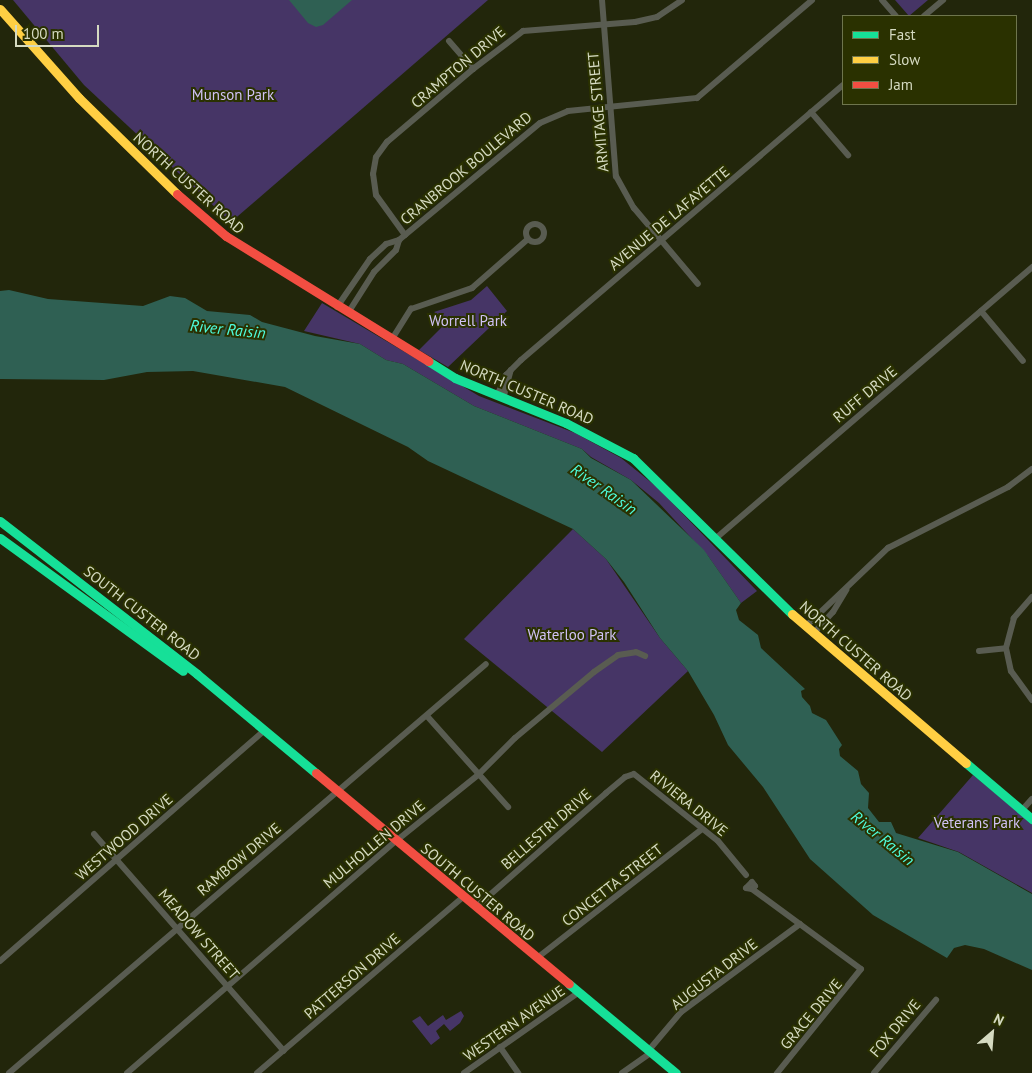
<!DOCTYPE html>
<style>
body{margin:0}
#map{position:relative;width:1032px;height:1073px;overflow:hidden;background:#22260b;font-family:"PT Sans",sans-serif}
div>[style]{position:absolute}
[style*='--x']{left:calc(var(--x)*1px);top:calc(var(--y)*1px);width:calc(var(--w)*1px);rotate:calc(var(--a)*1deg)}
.green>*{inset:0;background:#463566}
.water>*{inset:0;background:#2f6053}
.street>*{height:6px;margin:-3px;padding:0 3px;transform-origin:3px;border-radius:3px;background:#595c51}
.street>.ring{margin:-3px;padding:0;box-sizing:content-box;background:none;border:6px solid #595c51;border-radius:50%}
.fast>*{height:9px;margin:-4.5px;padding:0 4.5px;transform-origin:4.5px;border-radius:4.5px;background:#16e098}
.slow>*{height:9px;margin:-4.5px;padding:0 4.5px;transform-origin:4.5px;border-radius:4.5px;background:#ffcf43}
.jam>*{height:9px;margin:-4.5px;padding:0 4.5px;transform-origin:4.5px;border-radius:4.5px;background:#f24e42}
span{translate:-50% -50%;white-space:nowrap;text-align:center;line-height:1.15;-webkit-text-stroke:4px #2a3100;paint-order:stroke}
.street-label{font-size:15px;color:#d5dac1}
.park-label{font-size:15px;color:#d1c2f6}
.water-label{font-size:16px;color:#4efcdc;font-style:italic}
.legend{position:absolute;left:842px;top:15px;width:175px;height:90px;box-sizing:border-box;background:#2a3100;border:1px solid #6e754d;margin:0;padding:6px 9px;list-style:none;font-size:15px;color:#d5dac1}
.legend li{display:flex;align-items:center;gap:10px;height:25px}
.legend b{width:25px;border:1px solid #6e754d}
.north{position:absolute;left:967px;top:1008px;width:50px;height:50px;-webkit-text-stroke:4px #2a3100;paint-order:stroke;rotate:27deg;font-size:14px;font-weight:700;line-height:20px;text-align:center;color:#d5dac1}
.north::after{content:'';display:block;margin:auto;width:18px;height:22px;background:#d5dac1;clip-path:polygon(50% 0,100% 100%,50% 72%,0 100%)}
.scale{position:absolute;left:15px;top:25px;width:84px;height:22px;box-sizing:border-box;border:2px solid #d5dac1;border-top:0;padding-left:6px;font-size:15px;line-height:18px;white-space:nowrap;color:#d5dac1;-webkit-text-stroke:4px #2a3100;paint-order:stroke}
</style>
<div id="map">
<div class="green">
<i style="clip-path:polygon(13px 0,488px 0,231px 222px,84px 85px)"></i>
<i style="clip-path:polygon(895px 0,928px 0,909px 16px)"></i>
<i style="clip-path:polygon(487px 286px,507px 311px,448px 367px,419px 350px,448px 321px,434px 312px,471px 300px)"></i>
<i style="clip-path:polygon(322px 303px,479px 396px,575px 433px,621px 458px,658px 488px,757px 591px,741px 603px,708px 556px,659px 503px,631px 480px,591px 457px,582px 449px,474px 406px,403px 364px,386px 360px,360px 344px,304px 331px)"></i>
<i style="clip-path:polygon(573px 529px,606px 559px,660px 638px,688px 671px,602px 752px,464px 639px)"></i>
<i style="clip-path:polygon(973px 775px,1032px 824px,1032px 893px,959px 852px,918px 838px)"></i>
<i style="clip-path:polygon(461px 1011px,464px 1016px,460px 1023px,450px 1031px,444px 1024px,436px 1031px,440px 1038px,431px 1045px,412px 1021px,420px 1016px,428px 1026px,443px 1015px,446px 1020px)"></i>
</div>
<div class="water">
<i style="clip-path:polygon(289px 0,352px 0,323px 25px,316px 27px,308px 23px)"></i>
<i style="clip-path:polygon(9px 290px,48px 299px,143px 306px,170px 296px,185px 298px,207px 311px,250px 315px,262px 322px,315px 336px,360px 344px,386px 360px,403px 364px,474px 406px,582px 449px,591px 458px,631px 480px,704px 550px,741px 603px,736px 610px,739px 620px,758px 635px,761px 648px,805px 689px,801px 691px,802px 697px,810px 706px,812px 713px,826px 720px,842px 745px,839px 749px,840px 756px,858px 771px,861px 784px,869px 793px,868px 808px,879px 822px,891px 822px,896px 833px,958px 852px,1032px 894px,1032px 970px,984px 949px,965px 945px,954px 948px,947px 958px,873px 915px,810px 859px,763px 787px,728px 745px,714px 715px,688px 671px,660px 638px,624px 582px,606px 559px,573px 529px,428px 461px,408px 447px,285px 387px,193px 371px,147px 372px,104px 380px,0 379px,0 291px)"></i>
</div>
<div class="street">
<i style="--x:602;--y:0;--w:177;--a:85.5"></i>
<i style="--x:616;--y:176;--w:37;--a:61"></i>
<i style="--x:634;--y:208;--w:99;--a:49.9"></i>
<i style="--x:882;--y:0;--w:21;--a:49"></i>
<i style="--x:924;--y:16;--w:25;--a:-40"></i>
<i style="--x:449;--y:41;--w:37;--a:49"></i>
<i style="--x:811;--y:112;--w:57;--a:49.3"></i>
<i class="ring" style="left:526px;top:224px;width:12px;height:12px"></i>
<i style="--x:405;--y:235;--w:49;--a:-125.9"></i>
<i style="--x:376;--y:195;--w:21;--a:-98"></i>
<i style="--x:373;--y:174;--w:17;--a:-80"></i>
<i style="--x:376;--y:157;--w:19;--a:-54"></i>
<i style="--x:387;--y:142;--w:113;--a:-40.3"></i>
<i style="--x:473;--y:69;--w:63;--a:-37.2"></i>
<i style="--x:523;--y:31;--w:112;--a:-4.6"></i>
<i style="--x:635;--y:22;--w:23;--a:-13"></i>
<i style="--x:657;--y:17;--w:30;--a:-34"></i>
<i style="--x:337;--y:307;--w:58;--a:-55.5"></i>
<i style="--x:370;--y:259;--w:22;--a:-43"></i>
<i style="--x:386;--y:244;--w:14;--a:-17"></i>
<i style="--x:981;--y:311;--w:65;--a:50"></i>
<i style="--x:348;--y:313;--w:49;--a:-57.6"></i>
<i style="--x:374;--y:272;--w:31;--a:-45"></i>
<i style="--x:396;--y:250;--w:10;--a:-73"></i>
<i style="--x:399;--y:240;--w:183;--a:-39.7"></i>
<i style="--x:540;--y:123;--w:30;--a:-23"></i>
<i style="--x:568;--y:111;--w:130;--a:-5.8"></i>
<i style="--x:697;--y:98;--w:151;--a:-40.4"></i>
<i style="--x:392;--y:339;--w:36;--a:-58"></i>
<i style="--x:411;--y:309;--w:65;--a:-19"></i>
<i style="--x:472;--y:288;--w:74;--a:-41.2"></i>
<i style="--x:497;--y:396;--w:23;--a:-67"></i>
<i style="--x:506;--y:375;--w:21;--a:-45"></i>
<i style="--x:521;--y:360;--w:423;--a:-40.5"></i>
<i style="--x:503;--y:399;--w:30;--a:-75"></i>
<i style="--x:715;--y:539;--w:418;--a:-40.6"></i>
<i style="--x:1032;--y:597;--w:28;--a:131"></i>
<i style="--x:1014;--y:618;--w:31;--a:105"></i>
<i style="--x:1006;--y:648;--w:24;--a:78"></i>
<i style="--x:1011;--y:671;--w:36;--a:54"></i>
<i style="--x:805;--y:627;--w:115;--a:-43.6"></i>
<i style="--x:888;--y:548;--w:135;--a:-26.9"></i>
<i style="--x:1008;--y:487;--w:30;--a:-37"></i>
<i style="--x:813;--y:634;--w:30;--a:-48"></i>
<i style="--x:833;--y:612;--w:26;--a:-59"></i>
<i style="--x:979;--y:651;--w:27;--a:-6"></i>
<i style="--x:427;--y:716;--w:122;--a:48.3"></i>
<i style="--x:1022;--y:810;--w:15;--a:-48"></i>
<i style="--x:94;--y:834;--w:288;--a:48.8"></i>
<i style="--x:752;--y:889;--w:6;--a:-171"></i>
<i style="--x:746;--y:888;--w:8;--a:-45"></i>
<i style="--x:752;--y:882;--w:5;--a:53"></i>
<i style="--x:755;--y:886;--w:4;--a:135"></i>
<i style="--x:752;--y:889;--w:135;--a:36.3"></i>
<i style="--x:861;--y:969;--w:134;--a:128.9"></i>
<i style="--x:476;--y:907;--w:173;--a:-41.2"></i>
<i style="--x:606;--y:793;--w:25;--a:-40"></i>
<i style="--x:625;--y:777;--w:9;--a:-18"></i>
<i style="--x:634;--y:774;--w:107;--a:38.6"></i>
<i style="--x:718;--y:841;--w:44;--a:50.5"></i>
<i style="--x:537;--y:958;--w:208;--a:-38"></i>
<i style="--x:0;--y:961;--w:350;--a:-41.1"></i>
<i style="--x:500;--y:1047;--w:32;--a:55"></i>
<i style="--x:649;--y:1050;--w:50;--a:-49.9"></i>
<i style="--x:681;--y:1012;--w:148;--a:-36.5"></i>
<i style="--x:9;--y:1073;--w:628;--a:-40.61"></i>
<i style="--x:127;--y:1073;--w:355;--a:-40.8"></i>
<i style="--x:396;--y:841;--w:105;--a:-38.8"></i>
<i style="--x:478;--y:775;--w:52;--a:-45"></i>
<i style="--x:515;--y:738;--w:103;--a:-39.9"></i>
<i style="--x:594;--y:672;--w:29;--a:-35"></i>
<i style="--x:618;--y:655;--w:18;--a:-9"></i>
<i style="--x:636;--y:652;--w:10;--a:24"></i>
<i style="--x:257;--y:1073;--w:271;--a:-40.5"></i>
<i style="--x:464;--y:1073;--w:139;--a:-35.1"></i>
<i style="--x:622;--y:1073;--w:37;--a:-35"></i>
<i style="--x:874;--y:1073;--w:96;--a:-49.7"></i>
</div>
<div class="fast">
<i style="--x:428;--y:361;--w:32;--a:32"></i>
<i style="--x:455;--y:378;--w:120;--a:22.1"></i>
<i style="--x:566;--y:423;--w:76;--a:27.6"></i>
<i style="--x:633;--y:458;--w:223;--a:44.5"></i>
<i style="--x:0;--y:521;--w:249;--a:37.8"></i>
<i style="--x:197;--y:674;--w:155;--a:39.8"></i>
<i style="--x:0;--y:538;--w:226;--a:36"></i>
<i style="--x:966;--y:763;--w:87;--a:40.3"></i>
<i style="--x:569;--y:984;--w:139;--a:39.8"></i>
</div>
<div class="slow">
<i style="--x:0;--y:9;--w:119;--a:48.4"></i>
<i style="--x:79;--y:98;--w:137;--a:44.4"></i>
<i style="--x:792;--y:614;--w:229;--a:40.6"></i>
</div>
<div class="jam">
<i style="--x:177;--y:194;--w:65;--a:40.6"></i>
<i style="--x:226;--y:236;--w:238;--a:31.7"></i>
<i style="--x:316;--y:773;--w:329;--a:39.8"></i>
</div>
<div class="street-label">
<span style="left:458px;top:67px;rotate:-40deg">CRAMPTON DRIVE</span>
<span style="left:598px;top:112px;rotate:-95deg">ARMITAGE STREET</span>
<span style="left:466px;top:168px;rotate:-40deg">CRANBROOK BOULEVARD</span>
<span style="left:189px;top:183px;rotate:42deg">NORTH CUSTER ROAD</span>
<span style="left:669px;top:218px;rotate:-40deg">AVENUE DE LAFAYETTE</span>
<span style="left:527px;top:392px;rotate:23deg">NORTH CUSTER ROAD</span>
<span style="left:865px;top:394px;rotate:-40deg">RUFF DRIVE</span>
<span style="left:142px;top:613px;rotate:38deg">SOUTH CUSTER ROAD</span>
<span style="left:856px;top:651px;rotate:41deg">NORTH CUSTER ROAD</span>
<span style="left:689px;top:803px;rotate:39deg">RIVIERA DRIVE</span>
<span style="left:546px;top:829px;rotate:-41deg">BELLESTRI DRIVE</span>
<span style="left:124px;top:837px;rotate:-41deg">WESTWOOD DRIVE</span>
<span style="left:374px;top:844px;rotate:-40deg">MULHOLLEN DRIVE</span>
<span style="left:239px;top:859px;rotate:-40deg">RAMBOW DRIVE</span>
<span style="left:612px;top:885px;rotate:-38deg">CONCETTA STREET</span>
<span style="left:478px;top:892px;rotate:40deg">SOUTH CUSTER ROAD</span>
<span style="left:199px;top:934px;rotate:49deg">MEADOW STREET</span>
<span style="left:714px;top:974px;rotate:-38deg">AUGUSTA DRIVE</span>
<span style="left:352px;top:976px;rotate:-41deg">PATTERSON DRIVE</span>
<span style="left:811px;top:1014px;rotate:-50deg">GRACE DRIVE</span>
<span style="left:514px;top:1023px;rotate:-35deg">WESTERN AVENUE</span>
<span style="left:895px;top:1028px;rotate:-50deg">FOX DRIVE</span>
</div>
<div class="park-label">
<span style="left:233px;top:95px">Munson Park</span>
<span style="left:468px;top:321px">Worrell Park</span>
<span style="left:572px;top:635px">Waterloo Park</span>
<span style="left:977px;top:823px">Veterans Park</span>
</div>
<div class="water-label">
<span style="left:228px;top:329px;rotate:6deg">River Raisin</span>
<span style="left:604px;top:489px;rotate:35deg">River Raisin</span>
<span style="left:883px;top:838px;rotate:39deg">River Raisin</span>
</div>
<ul class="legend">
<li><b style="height:6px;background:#16e098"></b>Fast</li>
<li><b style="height:6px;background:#ffcf43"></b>Slow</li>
<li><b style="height:6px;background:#f24e42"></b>Jam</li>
</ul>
<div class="north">N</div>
<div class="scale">100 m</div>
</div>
